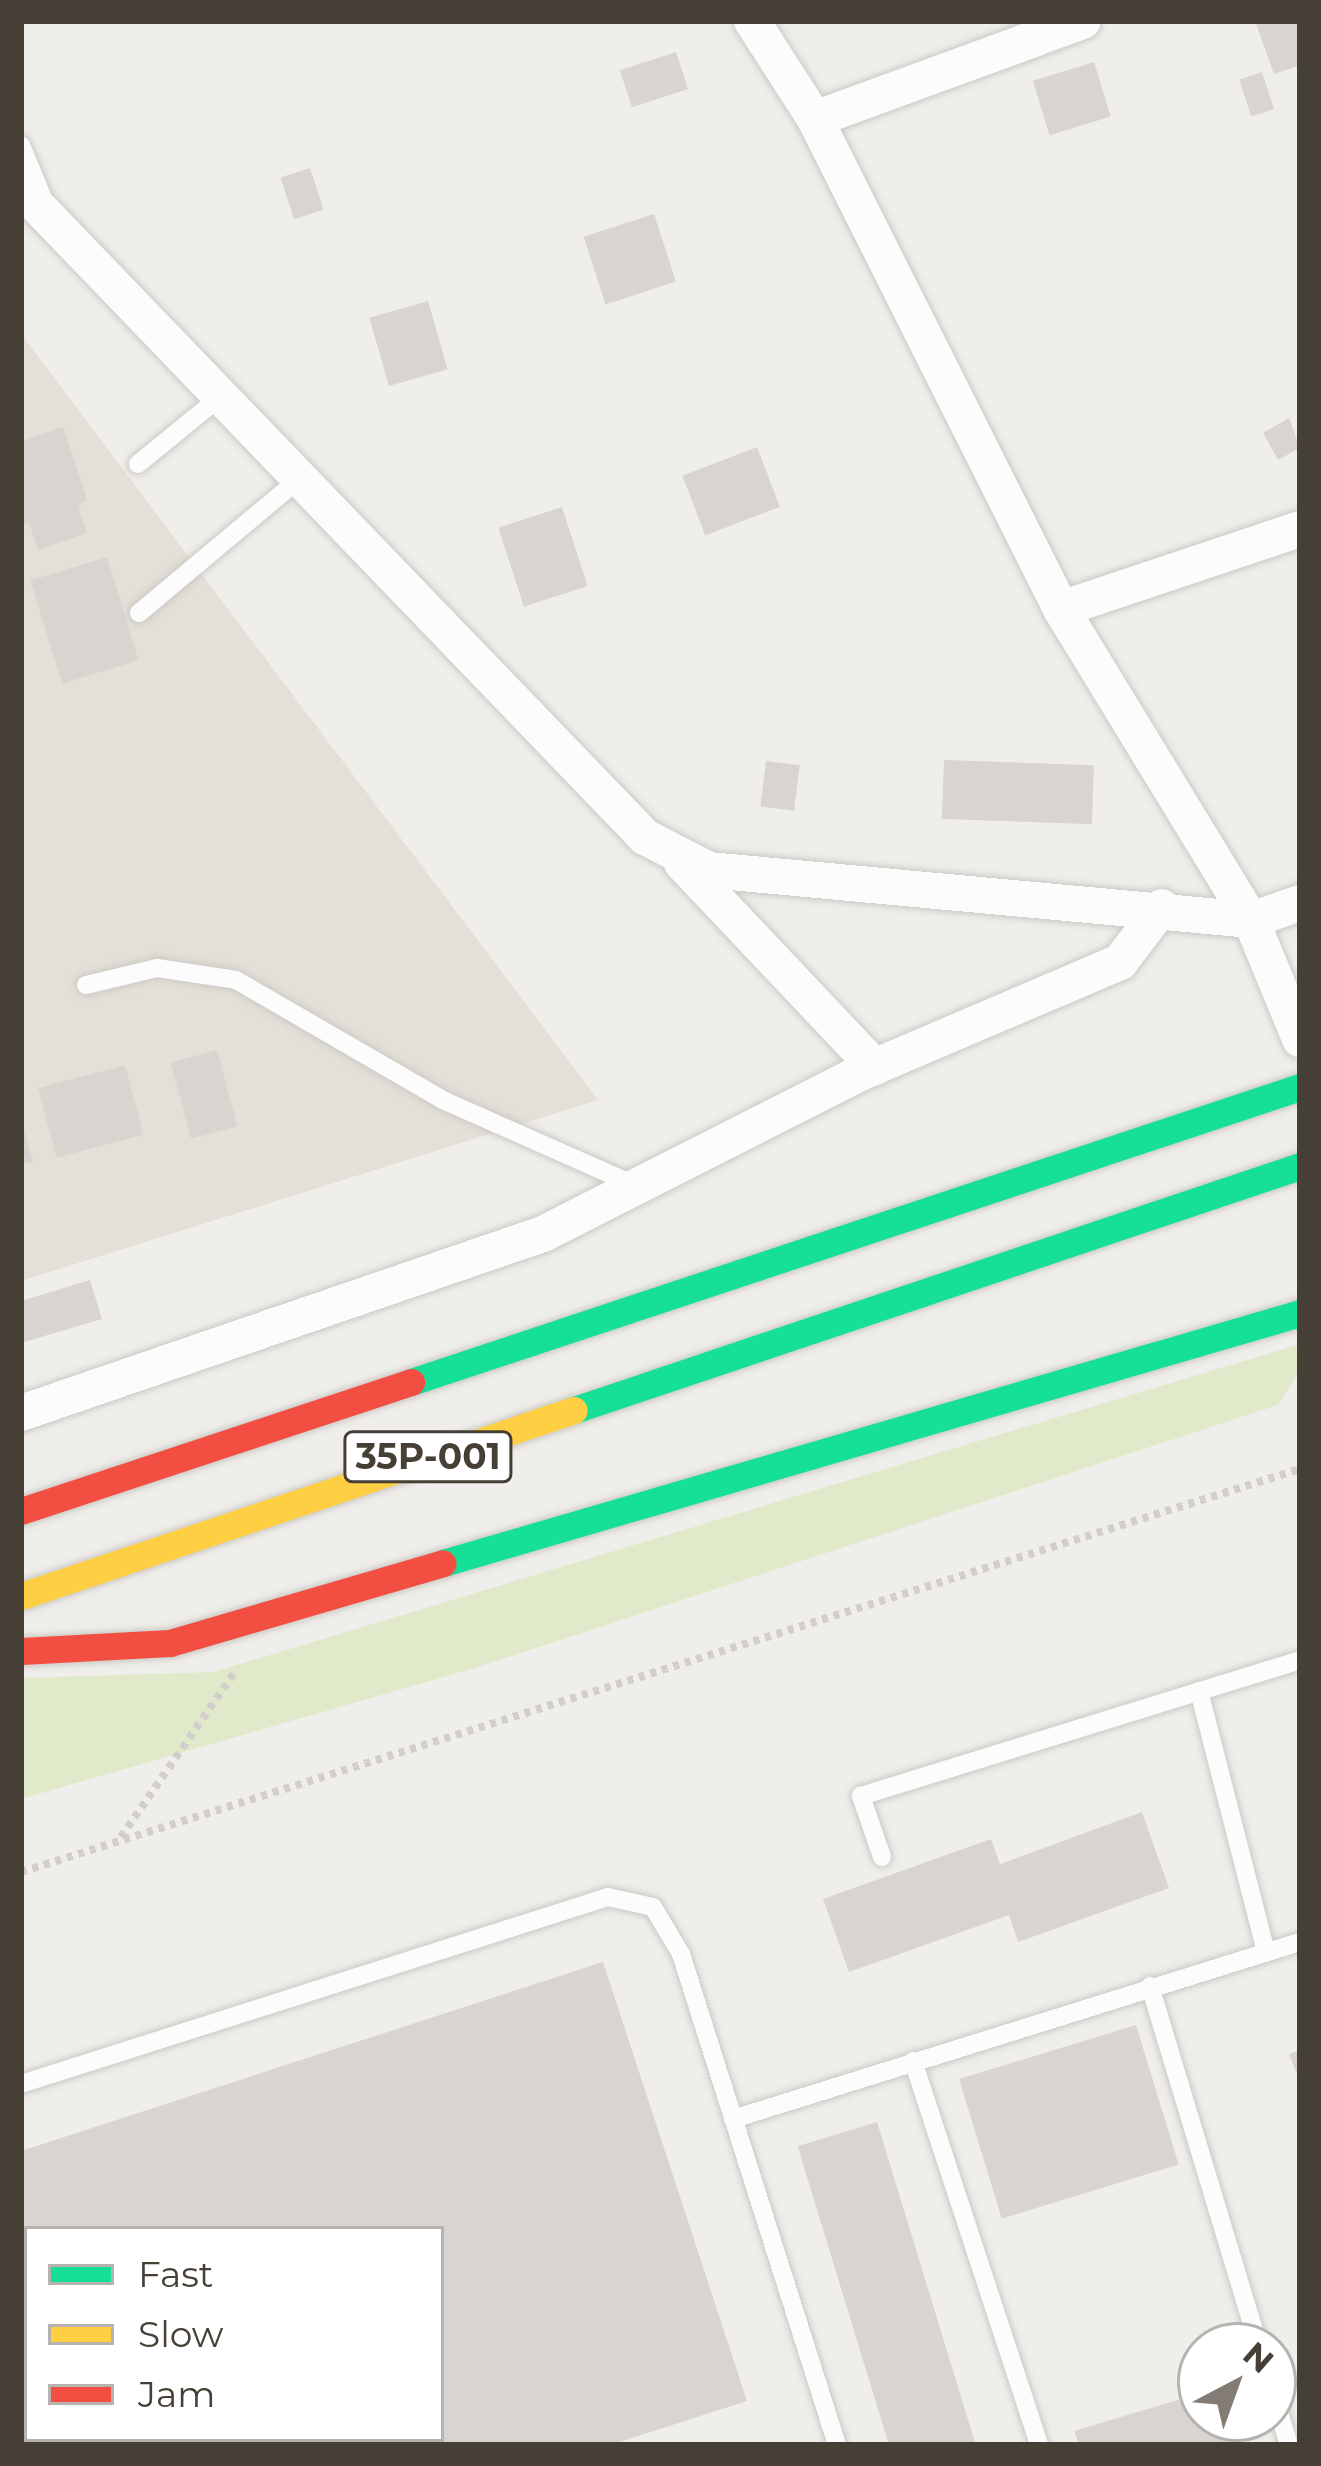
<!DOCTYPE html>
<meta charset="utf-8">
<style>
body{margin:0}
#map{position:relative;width:1321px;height:2466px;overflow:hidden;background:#f0eeea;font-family:Montserrat,sans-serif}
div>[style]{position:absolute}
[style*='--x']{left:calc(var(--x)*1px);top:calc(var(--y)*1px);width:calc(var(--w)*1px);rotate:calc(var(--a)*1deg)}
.residential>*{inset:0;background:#e4dfd7}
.green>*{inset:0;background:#e0eacb}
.building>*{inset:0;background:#d8d5d1;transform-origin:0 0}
.path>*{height:8px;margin-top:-4px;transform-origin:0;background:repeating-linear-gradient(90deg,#d1cecb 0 6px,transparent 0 12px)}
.roads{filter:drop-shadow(0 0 3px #cccac6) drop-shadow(0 0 3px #cccac6)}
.lane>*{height:18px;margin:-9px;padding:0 9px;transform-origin:9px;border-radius:9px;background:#fdfcfc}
.street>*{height:36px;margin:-18px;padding:0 18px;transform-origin:18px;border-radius:18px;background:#fdfcfc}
.fast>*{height:27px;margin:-13.5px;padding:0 13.5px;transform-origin:13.5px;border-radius:13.5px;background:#16e098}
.slow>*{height:27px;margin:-13.5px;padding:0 13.5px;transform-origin:13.5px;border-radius:13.5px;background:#ffcf43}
.jam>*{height:27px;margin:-13.5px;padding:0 13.5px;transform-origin:13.5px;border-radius:13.5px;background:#f24e42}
span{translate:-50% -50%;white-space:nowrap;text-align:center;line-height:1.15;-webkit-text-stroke:12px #fff;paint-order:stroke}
.shield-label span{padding:3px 9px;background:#fff;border:3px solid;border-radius:9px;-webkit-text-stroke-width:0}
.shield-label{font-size:36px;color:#463f36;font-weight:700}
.frame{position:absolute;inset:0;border:24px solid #463f36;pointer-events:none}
.legend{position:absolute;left:24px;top:2226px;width:420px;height:216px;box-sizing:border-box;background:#fff;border:3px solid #b5b2af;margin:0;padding:15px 21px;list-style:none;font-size:36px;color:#463f36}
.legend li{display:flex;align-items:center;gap:24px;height:60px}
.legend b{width:60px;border:3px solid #b5b2af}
.north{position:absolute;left:1177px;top:2322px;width:120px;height:120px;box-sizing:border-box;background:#fff;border:3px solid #b5b2af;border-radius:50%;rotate:41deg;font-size:33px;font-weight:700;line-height:48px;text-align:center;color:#463f36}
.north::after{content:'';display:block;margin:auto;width:42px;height:54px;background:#827c75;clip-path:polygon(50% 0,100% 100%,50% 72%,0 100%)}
</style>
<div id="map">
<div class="residential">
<i style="clip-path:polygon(21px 334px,598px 1100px,21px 1281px)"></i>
</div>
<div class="green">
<i style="clip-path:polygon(1300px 1344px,1300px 1370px,1278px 1405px,475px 1668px,21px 1799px,21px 1678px,213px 1672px)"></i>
</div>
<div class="building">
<i style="clip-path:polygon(1255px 21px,1300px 21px,1300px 65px,1274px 74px)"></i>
<i style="left:676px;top:52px;width:39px;height:59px;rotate:72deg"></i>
<i style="left:1094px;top:62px;width:57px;height:64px;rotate:73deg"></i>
<i style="left:1262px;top:72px;width:39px;height:24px;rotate:72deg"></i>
<i style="left:310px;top:168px;width:44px;height:31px;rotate:72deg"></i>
<i style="left:654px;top:214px;width:71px;height:74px;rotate:72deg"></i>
<i style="left:428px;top:301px;width:71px;height:61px;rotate:74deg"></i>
<i style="clip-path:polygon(1289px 418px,1300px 448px,1278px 460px,1263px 433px)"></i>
<i style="clip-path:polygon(63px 427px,87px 499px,78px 506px,87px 533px,38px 550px,29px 523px,21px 525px,21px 441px)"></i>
<i style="left:757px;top:447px;width:64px;height:80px;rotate:69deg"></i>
<i style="left:562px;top:507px;width:83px;height:67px;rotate:72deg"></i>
<i style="left:107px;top:557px;width:108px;height:80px;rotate:73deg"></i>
<i style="left:944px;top:760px;width:150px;height:59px;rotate:2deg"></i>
<i style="left:766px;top:761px;width:34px;height:46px;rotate:7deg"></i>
<i style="left:217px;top:1050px;width:79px;height:48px;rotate:75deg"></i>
<i style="left:125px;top:1065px;width:72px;height:90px;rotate:75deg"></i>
<i style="clip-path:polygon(21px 1120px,33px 1162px,21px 1165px)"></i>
<i style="clip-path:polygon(90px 1280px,102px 1319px,21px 1343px,21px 1301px)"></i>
<i style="clip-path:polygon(1142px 1812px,1169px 1888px,1018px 1942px,1009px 1915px,849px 1972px,823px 1899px,991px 1839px,1000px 1864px)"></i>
<i style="clip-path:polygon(evenodd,603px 1962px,747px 2401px,610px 2445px,21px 2445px,21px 2151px,603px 1962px,27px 2229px,441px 2229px,441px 2439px,27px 2439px,27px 2229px)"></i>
<i style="left:1136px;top:2025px;width:146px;height:185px;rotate:73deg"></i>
<i style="clip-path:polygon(1300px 2050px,1300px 2082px,1289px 2054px)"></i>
<i style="left:877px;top:2122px;width:337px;height:83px;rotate:73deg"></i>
<i style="clip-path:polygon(1201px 2393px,1201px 2418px,1227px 2418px,1235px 2445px,1079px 2445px,1074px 2431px)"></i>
</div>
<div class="path">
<i style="--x:121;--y:1837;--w:201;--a:-55.4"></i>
<i style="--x:21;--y:1872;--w:1341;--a:-17.49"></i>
</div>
<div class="roads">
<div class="lane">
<i style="--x:21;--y:145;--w:55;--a:67.6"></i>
<i style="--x:138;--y:464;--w:106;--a:-39.3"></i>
<i style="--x:139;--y:613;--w:209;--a:-39.9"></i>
<i style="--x:86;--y:985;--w:73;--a:-13.5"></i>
<i style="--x:157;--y:968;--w:80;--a:8.6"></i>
<i style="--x:236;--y:980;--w:241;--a:30.1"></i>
<i style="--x:445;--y:1101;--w:210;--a:23.9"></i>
<i style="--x:1199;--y:1691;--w:269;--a:75.6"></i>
<i style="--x:882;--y:1857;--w:65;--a:-109"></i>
<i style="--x:861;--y:1796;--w:460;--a:-17.2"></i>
<i style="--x:1150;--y:1986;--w:376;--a:73.2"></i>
<i style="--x:913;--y:2061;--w:404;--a:71.8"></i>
<i style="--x:21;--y:2084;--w:616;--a:-17.67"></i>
<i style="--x:608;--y:1897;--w:46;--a:12.5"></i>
<i style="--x:653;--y:1907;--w:55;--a:59.2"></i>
<i style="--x:681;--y:1954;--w:515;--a:72.37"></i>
<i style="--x:733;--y:2119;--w:594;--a:-17.34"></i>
<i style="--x:1273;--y:2393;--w:54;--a:72.9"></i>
</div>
<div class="street">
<i style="--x:752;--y:21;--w:117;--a:57.3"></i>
<i style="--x:815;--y:119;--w:548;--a:63.34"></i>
<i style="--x:1061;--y:609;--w:364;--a:58.6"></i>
<i style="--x:1251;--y:920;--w:52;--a:-19.1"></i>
<i style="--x:815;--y:119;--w:285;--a:-20.1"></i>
<i style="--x:21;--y:189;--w:900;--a:46.08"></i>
<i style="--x:645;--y:837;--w:72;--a:27.3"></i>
<i style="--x:709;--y:870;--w:544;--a:5.27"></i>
<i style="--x:1251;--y:920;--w:129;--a:67.6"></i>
<i style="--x:1061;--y:609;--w:252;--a:-18.5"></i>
<i style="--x:682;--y:863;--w:281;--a:46.6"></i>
<i style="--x:21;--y:1413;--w:552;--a:-18.93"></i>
<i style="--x:543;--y:1234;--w:356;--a:-26.9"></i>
<i style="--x:860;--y:1073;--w:283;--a:-23.1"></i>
<i style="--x:1120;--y:962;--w:69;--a:-52.6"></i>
</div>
<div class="fast">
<i style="--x:411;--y:1382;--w:937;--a:-18.36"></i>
<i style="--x:574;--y:1410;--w:766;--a:-18.58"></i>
<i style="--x:443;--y:1563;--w:893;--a:-16.26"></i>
</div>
<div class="slow">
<i style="--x:21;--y:1596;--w:583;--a:-18.59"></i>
</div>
<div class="jam">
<i style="--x:21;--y:1511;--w:411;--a:-18.3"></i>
<i style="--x:21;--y:1651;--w:149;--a:-3.1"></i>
<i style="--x:170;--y:1643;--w:284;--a:-16.3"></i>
</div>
</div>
<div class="shield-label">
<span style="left:428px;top:1457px">35Р-001</span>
</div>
<div class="frame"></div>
<ul class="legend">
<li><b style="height:15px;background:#16e098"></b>Fast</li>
<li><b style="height:15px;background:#ffcf43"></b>Slow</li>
<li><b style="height:15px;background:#f24e42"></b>Jam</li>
</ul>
<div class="north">N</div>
</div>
